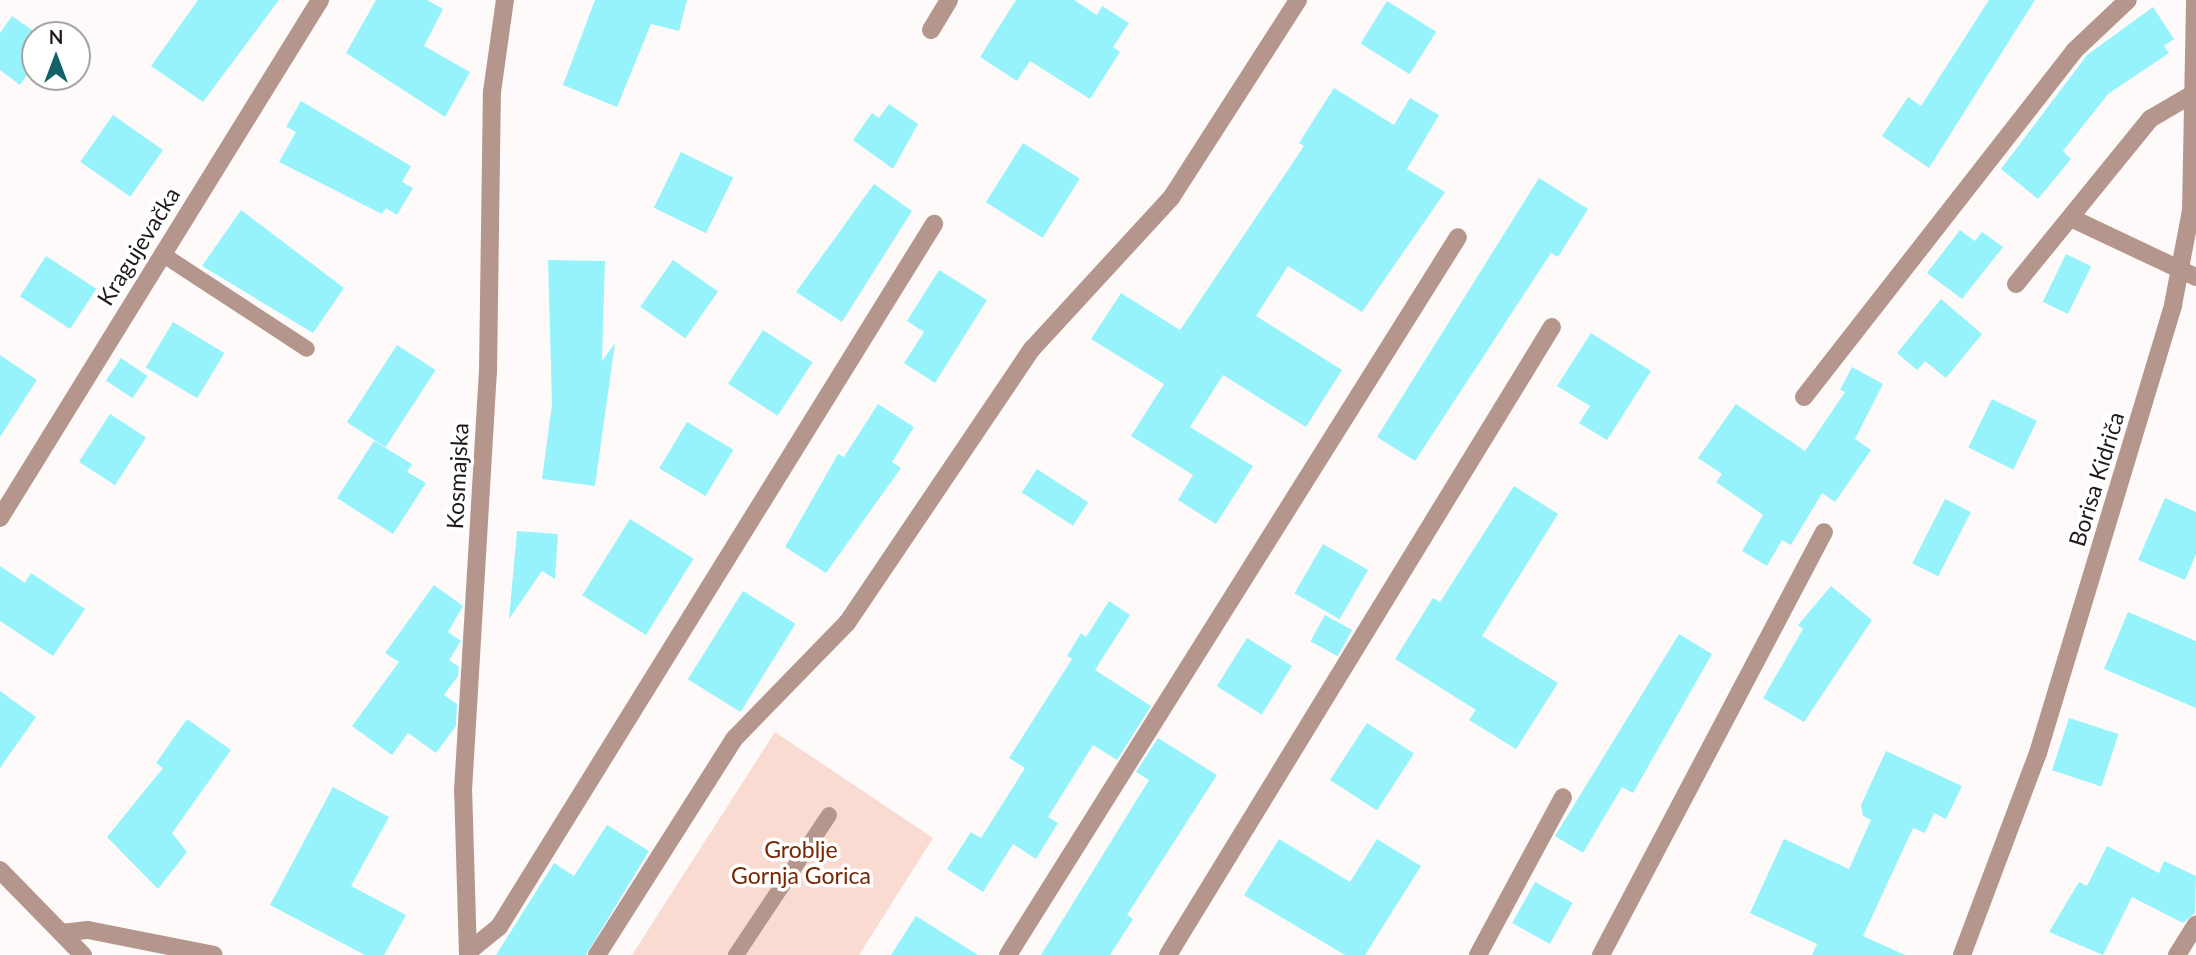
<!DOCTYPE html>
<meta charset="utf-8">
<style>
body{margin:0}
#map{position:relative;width:2196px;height:955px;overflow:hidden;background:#fefaf9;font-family:Lato,sans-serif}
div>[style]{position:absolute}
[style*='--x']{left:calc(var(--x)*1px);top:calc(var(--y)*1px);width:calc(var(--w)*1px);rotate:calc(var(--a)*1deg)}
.green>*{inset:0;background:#f9dbd2}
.building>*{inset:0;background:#96f3fc;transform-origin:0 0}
.lane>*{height:16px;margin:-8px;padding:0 8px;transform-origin:8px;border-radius:8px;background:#b5968c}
.street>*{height:18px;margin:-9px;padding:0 9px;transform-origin:9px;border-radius:9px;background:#b5968c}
span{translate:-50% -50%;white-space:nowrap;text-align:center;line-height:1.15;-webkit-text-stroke:7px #fff;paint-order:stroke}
.street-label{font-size:23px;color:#201a18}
.park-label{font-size:23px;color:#762605}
.north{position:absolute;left:21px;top:21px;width:70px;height:70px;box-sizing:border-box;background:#fff;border:2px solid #a6a3a3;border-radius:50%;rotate:0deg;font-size:19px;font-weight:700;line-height:28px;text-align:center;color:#201a18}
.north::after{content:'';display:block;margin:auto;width:24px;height:32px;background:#136269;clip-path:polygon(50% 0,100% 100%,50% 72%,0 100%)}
</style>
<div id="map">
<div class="green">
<i style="clip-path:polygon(775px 732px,933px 838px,859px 955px,632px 955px)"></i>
</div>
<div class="building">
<i style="clip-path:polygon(198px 0,279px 0,203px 102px,151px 66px)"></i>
<i style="clip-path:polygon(376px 0,427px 0,443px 9px,424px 46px,470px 72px,445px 117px,346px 53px)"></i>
<i style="clip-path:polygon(595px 0,687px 0,679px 31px,651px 24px,617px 107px,563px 85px)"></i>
<i style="clip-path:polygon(1016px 0,1074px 0,1097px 15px,1102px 6px,1129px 23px,1113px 47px,1120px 52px,1090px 99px,1030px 61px,1017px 81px,980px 57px)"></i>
<i style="clip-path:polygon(1989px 0,2035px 0,1929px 168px,1882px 136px,1908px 97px,1921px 106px)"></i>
<i style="left:1387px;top:1px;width:58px;height:50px;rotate:32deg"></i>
<i style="clip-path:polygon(2153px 7px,2174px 39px,2164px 46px,2169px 53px,2108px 94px,2063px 151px,2071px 159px,2038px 199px,2001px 169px,2087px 55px)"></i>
<i style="clip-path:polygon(12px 16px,35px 32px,35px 63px,20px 85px,0 70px,0 33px)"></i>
<i style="clip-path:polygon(1334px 88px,1394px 125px,1410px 98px,1439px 115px,1407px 169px,1445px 192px,1362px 312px,1288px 266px,1256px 316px,1342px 370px,1306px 427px,1223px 375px,1190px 427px,1253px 466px,1216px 524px,1178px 500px,1193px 475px,1131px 436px,1164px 384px,1091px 339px,1121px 293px,1180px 330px,1304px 146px,1299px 143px)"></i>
<i style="clip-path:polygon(301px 101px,411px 166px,402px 182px,413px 188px,397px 215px,386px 208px,382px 214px,279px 162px,296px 132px,286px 127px)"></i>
<i style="clip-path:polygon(889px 104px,918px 124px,893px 169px,853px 140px,872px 113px,879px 118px)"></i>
<i style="left:113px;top:115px;width:61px;height:57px;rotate:35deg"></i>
<i style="left:1023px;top:143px;width:67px;height:70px;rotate:32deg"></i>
<i style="left:681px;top:152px;width:58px;height:62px;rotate:26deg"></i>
<i style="clip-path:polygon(1539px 178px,1588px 209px,1558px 257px,1551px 253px,1415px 461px,1377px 437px)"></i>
<i style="clip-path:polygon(874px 184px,912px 211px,842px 322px,796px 292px)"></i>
<i style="clip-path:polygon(241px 210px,344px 288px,313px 333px,202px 266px)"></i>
<i style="clip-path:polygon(1960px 230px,1975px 241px,1982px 232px,2003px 247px,1962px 299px,1927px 273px)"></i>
<i style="left:2066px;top:254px;width:28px;height:53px;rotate:26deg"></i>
<i style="left:46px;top:256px;width:60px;height:48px;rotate:33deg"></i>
<i style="clip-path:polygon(548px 260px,605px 261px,602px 361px,615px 343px,595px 486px,542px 479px,552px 404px)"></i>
<i style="left:673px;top:260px;width:55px;height:57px;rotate:35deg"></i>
<i style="clip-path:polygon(939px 270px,987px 300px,935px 383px,904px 363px,924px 332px,907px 321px)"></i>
<i style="clip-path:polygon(1941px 299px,1982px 334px,1946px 378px,1925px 361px,1917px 370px,1897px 353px)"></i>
<i style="left:173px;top:322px;width:60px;height:53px;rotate:31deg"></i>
<i style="left:763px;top:330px;width:59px;height:64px;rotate:33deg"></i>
<i style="clip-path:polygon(1591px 333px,1651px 371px,1607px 440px,1579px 423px,1590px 406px,1557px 386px)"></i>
<i style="left:397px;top:345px;width:46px;height:92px;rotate:33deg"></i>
<i style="clip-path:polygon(0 355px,37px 380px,0 437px)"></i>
<i style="left:121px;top:358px;width:32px;height:27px;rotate:34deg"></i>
<i style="clip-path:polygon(1852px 367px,1883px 384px,1855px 439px,1871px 450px,1835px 502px,1822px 493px,1791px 545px,1782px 540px,1767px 566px,1742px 551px,1763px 515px,1716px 482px,1722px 474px,1698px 458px,1736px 404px,1805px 451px,1845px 392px,1840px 390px)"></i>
<i style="left:1992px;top:399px;width:50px;height:54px;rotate:26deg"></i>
<i style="clip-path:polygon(878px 404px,914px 427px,892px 462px,901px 468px,826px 573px,785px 547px,838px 454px,844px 457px)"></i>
<i style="left:110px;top:414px;width:43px;height:57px;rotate:33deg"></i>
<i style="left:687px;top:422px;width:54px;height:54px;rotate:31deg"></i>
<i style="clip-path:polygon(374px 441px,412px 464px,407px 472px,426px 483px,393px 534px,337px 498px)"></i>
<i style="left:1037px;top:469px;width:61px;height:28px;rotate:33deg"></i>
<i style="clip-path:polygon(1514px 486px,1558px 514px,1482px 636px,1558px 683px,1516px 749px,1469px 720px,1476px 710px,1395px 659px,1433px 598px,1440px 602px)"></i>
<i style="clip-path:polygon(2165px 498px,2196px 512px,2196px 554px,2185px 580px,2138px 560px)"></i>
<i style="left:1945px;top:499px;width:29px;height:72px;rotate:27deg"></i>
<i style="left:630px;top:519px;width:75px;height:90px;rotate:32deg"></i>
<i style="clip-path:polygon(517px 531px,558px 534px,555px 579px,542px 571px,509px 619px)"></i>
<i style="left:1323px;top:544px;width:52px;height:57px;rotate:30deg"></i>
<i style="clip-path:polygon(0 566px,25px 583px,31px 573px,85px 609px,53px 656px,0 621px)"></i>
<i style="clip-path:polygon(434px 585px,463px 606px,448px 632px,461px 641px,449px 660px,459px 667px,458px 676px,444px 695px,457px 704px,456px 726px,436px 753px,408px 733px,392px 755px,352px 726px,399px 662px,385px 653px)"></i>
<i style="clip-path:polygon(1831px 586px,1872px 620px,1804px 722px,1763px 698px,1803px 629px,1798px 625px)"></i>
<i style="left:743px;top:591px;width:62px;height:104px;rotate:32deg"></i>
<i style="clip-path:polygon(1109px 601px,1130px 615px,1095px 670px,1151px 706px,1117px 760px,1093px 745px,1048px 817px,1058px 823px,1036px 859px,1013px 844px,983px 892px,947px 869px,971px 832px,981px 838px,1025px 768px,1009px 758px,1072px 659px,1067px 656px,1081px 633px,1086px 637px)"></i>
<i style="clip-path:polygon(2128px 612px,2196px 641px,2196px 708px,2104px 669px)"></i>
<i style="left:1325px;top:615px;width:31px;height:30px;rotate:29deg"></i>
<i style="clip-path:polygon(1679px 634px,1712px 654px,1633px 793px,1622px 787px,1583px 853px,1555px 836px)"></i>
<i style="left:1247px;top:638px;width:53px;height:57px;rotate:32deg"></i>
<i style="clip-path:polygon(0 691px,36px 717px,0 768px)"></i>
<i style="left:2069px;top:718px;width:52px;height:55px;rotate:18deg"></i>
<i style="clip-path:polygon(187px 719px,231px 750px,172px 833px,187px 852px,158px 889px,107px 837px,163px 768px,156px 763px)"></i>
<i style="left:1367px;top:723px;width:56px;height:68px;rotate:33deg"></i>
<i style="clip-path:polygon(1158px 738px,1217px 775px,1127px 915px,1133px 919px,1110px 955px,1041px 955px,1149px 780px,1136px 772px)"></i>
<i style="clip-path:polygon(1886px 751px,1962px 786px,1946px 819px,1934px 813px,1925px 833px,1913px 828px,1863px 936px,1905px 955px,1812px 955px,1817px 944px,1750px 913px,1784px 839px,1849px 869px,1871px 820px,1863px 816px,1861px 805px)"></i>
<i style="clip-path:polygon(333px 787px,389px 817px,351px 886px,406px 915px,384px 955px,365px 955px,270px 905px)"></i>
<i style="clip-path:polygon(607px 825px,649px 851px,586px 955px,496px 955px,554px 863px,574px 876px)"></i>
<i style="clip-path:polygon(1279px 839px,1350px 882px,1377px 839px,1421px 866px,1365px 955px,1345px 955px,1244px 895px)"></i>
<i style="clip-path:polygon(2107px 846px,2159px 873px,2164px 861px,2196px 876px,2195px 913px,2183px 923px,2132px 897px,2103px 955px,2049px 932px,2079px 882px,2087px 886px)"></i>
<i style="left:1535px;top:882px;width:43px;height:47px;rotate:29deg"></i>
<i style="clip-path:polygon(916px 916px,978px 955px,891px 955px)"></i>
</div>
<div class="lane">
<i style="--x:162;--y:254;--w:173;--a:33.2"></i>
<i style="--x:736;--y:955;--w:168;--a:-56.4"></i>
</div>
<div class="street">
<i style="--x:931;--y:30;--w:35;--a:-59"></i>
<i style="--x:2071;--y:218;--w:138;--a:25.3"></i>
<i style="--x:2016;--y:284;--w:213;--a:-50.9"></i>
<i style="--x:2150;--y:119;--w:53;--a:-30.4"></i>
<i style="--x:1804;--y:397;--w:439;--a:-52"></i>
<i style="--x:2074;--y:51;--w:74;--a:-43.4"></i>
<i style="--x:0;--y:518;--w:609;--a:-58.29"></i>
<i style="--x:0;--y:870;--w:119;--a:45.7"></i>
<i style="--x:62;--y:933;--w:26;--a:-7"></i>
<i style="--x:88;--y:930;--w:128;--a:11.2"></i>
<i style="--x:468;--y:952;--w:40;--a:-39"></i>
<i style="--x:499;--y:927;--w:827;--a:-58.25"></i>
<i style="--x:468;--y:955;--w:164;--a:-91.7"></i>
<i style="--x:463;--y:791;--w:420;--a:-86.6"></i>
<i style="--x:488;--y:372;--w:280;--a:-89.2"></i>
<i style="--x:492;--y:92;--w:93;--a:-82"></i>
<i style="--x:597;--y:955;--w:256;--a:-57.6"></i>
<i style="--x:734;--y:739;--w:162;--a:-45.8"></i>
<i style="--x:847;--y:623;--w:331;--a:-56"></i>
<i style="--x:1032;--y:349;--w:205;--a:-47.4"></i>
<i style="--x:1171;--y:198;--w:235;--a:-57.3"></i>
<i style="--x:1008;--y:955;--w:847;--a:-57.92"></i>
<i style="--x:1168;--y:955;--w:736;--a:-58.56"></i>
<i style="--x:1478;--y:955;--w:179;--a:-61.7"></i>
<i style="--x:1601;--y:955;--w:478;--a:-62.2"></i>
<i style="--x:1962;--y:955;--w:216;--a:-69.4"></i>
<i style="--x:2038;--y:753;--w:468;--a:-73.2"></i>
<i style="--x:2173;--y:305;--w:96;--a:-79.2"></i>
<i style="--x:2191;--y:211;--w:211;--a:-88.9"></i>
<i style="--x:2177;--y:955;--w:36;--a:-58"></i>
</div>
<div class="street-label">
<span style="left:138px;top:246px;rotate:-58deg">Kragujevačka</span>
<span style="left:457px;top:476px;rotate:-87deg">Kosmajska</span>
<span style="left:2096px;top:479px;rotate:-73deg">Borisa Kidriča</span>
</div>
<div class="park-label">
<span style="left:801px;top:862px">Groblje<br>Gornja Gorica</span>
</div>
<div class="north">N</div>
</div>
